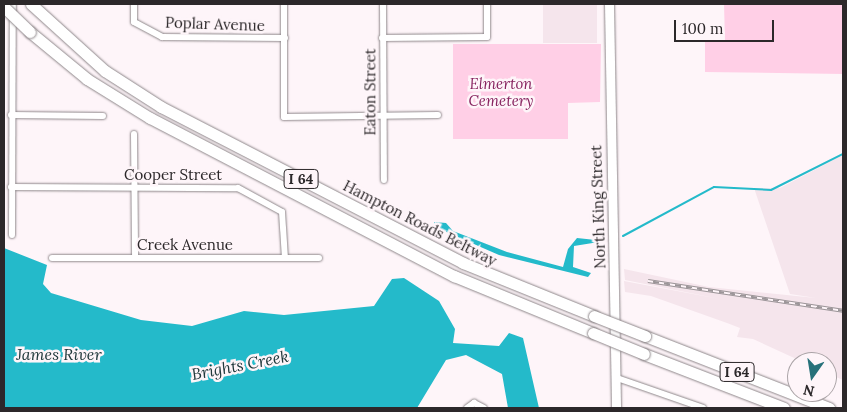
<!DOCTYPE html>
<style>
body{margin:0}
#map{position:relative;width:847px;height:412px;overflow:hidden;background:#fef5f9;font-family:Lora,serif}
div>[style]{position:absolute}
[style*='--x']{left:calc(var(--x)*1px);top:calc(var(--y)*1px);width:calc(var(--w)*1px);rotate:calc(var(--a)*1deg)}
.built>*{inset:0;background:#f5e5ec;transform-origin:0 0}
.green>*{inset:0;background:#ffcfe6}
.water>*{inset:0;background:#24baca}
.stream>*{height:2px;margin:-1px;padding:0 1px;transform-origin:1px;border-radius:1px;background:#24baca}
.roads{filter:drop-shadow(0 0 1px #8e878a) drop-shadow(0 0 1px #8e878a)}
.street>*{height:6px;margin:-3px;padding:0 3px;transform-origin:3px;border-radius:3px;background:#fff}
.secondary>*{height:9px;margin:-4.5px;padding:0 4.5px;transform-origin:4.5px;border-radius:4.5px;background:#fff}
.highway>*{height:11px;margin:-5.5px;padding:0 5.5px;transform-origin:5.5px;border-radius:5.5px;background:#fff}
.rail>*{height:4px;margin-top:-2px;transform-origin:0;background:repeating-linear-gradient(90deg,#fef5f9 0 5.5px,#9b9598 0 11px);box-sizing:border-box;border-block:1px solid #9b9598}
.bridges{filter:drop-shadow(0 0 1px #8e878a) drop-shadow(0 0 1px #8e878a)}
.highway-bridge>*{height:11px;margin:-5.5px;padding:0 5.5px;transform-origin:5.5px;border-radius:5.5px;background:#fff}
span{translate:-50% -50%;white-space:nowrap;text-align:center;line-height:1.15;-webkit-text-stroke:5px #fef5f9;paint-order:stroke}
.shield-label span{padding:1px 4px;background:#fef5f9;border:1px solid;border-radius:4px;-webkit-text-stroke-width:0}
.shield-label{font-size:14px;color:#2c282a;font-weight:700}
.street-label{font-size:15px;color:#2c282a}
.park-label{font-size:15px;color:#882460;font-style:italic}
.water-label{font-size:16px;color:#20383b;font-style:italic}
.frame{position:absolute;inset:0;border:5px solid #2c282a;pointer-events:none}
.north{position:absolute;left:787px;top:352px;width:50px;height:50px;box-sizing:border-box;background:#fef5f9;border:1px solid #aaa3a6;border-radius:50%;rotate:193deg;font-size:14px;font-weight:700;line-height:20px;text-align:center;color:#2c282a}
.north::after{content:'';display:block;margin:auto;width:18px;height:22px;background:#27717a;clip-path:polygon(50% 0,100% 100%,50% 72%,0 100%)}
.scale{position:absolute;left:674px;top:20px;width:100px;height:22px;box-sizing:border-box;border:2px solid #2c282a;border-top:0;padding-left:6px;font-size:15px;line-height:18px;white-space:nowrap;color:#2c282a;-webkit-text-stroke:4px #fef5f9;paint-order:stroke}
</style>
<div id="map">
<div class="built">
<i style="left:543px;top:4px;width:54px;height:39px"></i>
<i style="clip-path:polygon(843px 155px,843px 380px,827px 373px,827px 362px,803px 362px,753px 339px,737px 337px,740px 328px,727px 323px,651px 296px,625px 292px,624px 281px,720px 299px,625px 280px,624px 269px,709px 287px,816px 298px,790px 294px,754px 188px,780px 188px)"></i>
</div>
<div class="green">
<i style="clip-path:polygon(724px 4px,843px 4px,843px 74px,705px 72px,705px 42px,725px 41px)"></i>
<i style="clip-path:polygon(453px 44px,601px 44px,600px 102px,568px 103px,568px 139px,453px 139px)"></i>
</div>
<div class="water">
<i style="clip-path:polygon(434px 222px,446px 223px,453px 231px,507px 252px,563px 267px,568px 249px,577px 238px,605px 241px,574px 246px,573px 267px,591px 273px,588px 277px,499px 255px,437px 228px)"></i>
<i style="clip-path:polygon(4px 248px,47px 265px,43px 284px,51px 293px,141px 320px,192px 326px,244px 311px,284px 315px,374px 306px,392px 279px,404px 278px,439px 301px,455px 329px,453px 343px,499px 346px,509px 333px,523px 338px,539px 408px,508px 408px,502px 374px,466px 355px,446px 360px,417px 408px,4px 408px)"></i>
</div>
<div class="stream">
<i style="--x:623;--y:236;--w:103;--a:-28.3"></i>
<i style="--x:714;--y:187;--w:57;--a:3"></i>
<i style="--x:771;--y:190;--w:80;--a:-26.6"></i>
</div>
<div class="roads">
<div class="street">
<i style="--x:134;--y:4;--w:18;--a:90"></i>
<i style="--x:134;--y:22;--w:32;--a:28"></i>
<i style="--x:162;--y:37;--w:123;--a:0.5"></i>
<i style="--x:284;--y:4;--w:113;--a:90"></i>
<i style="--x:284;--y:117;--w:154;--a:-0.7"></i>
<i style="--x:383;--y:4;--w:176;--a:89.7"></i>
<i style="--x:382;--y:38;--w:105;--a:-0.5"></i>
<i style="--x:487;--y:37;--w:33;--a:-90"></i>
<i style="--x:11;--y:115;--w:92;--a:0.6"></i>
<i style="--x:134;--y:134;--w:123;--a:89.5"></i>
<i style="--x:11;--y:187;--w:227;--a:0.3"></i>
<i style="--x:238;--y:188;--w:50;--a:28.6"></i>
<i style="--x:282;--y:212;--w:46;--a:86.3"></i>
<i style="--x:12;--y:235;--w:231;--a:-89.8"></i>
<i style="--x:52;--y:258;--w:267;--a:0"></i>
<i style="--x:617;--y:378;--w:91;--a:19.2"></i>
<i style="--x:467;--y:408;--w:9;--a:-36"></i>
<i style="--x:474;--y:403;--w:11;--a:27"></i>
</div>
<div class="secondary">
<i style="--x:609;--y:4;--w:404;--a:89"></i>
</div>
<div class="highway">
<i style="--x:31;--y:4;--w:100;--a:42.2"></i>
<i style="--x:105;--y:71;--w:67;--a:32.7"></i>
<i style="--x:161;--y:107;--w:340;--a:27.3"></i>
<i style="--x:463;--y:263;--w:141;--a:22"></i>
<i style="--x:30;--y:32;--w:74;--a:39.5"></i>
<i style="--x:87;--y:79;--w:74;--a:31.8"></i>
<i style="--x:150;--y:118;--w:343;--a:27.5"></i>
<i style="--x:454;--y:276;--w:150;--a:22.3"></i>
<i style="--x:645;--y:336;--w:198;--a:21.4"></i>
<i style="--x:644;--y:354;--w:150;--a:21.1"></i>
</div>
</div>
<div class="rail">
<i style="--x:648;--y:281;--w:197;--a:8.7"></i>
</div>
<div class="bridges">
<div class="highway-bridge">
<i style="--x:4;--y:7;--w:36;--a:44"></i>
<i style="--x:594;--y:316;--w:55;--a:21.4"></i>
<i style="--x:593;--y:333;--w:55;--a:22.4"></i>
</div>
</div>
<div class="shield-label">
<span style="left:301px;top:179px">I 64</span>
<span style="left:737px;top:372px">I 64</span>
</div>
<div class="street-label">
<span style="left:215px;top:24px;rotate:2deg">Poplar Avenue</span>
<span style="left:370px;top:92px;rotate:-90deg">Eaton Street</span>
<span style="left:173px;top:175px">Cooper Street</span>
<span style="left:598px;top:207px;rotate:-92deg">North King Street</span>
<span style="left:420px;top:223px;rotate:27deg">Hampton Roads Beltway</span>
<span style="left:185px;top:245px">Creek Avenue</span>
</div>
<div class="park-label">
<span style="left:501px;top:92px">Elmerton<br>Cemetery</span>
</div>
<div class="water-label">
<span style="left:59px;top:354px">James River</span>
<span style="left:240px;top:365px;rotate:-11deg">Brights Creek</span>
</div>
<div class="frame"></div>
<div class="north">N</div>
<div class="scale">100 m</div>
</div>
